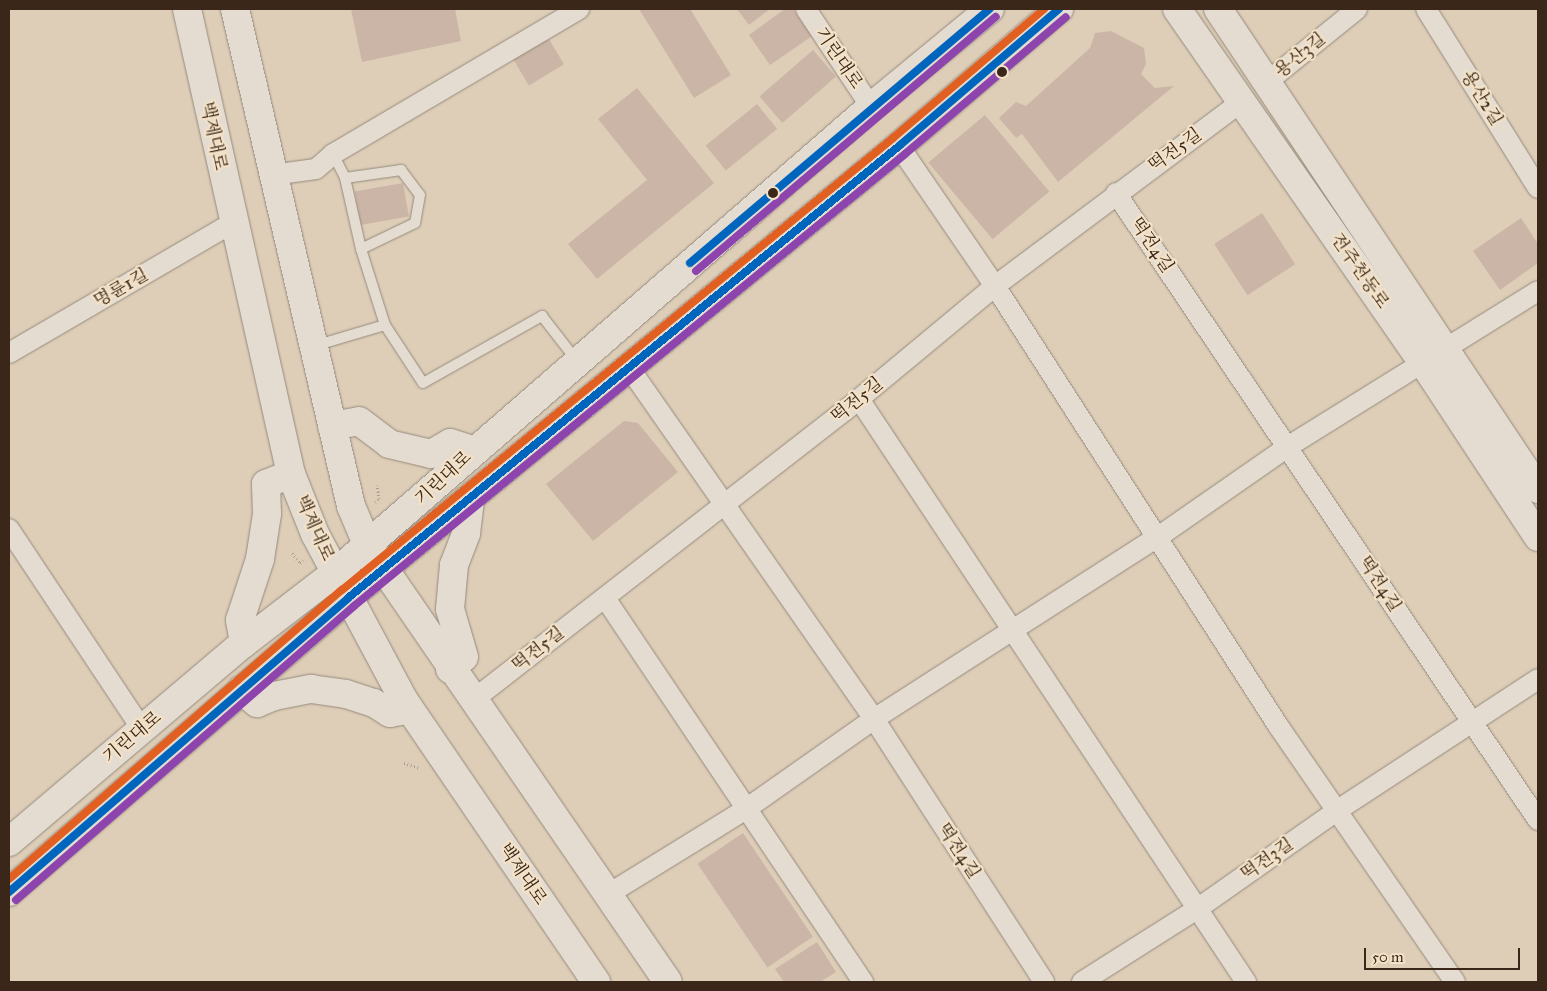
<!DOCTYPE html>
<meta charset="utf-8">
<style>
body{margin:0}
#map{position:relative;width:1547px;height:991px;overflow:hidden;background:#deceb8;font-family:"IM FELL Great Primer","Noto Serif KR",serif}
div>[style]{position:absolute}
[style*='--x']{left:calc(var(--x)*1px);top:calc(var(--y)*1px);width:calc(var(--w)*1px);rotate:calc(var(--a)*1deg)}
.building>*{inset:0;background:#cbb5a7;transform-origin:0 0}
.path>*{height:3px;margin-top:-1.5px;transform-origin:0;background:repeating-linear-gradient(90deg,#a69e94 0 1px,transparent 0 3.5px)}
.roads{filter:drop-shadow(0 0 1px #958a7c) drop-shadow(0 0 1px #958a7c)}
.lane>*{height:10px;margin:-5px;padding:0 5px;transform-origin:5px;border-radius:5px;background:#e4dcd1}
.street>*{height:20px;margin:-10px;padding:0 10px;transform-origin:10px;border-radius:10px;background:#e4dcd1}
.secondary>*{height:28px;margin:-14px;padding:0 14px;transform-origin:14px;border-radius:14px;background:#e4dcd1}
.bus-1>*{height:8px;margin:-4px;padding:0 4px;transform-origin:4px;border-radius:4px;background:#0065bd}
.bus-2>*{height:8px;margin:-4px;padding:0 4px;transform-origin:4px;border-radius:4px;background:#8e44ad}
.bus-3>*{height:8px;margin:-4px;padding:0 4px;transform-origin:4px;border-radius:4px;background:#e05f21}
.dots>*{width:14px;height:14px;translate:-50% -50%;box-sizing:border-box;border:2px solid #f3e2c7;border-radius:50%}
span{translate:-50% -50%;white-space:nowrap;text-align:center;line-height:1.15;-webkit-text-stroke:4.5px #f3e2c7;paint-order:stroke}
.street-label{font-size:18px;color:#3a2719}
.frame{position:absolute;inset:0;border:10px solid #3a2719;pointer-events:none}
.scale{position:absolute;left:1364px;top:948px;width:156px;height:22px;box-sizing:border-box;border:2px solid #3a2719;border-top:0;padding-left:6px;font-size:15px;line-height:18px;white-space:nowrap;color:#3a2719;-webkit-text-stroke:4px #f3e2c7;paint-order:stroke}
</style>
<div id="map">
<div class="building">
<i style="clip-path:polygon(351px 9px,455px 9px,461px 41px,362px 62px)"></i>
<i style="clip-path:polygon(639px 9px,690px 9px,731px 75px,694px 98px)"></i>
<i style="clip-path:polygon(737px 9px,770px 9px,749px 25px)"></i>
<i style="clip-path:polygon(785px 9px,793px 9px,812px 36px,770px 65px,749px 35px)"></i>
<i style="clip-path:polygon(1111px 31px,1144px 48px,1146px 64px,1141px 74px,1155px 88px,1174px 86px,1058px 182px,1022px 134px,1016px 138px,999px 118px,1016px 102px,1026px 106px,1090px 48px,1095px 33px)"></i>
<i style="left:547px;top:36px;width:33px;height:41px;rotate:59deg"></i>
<i style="left:813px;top:50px;width:35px;height:71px;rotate:49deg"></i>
<i style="clip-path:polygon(637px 88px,714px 183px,597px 279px,568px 244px,647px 180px,598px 119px)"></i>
<i style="left:757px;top:104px;width:32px;height:66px;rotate:51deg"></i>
<i style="left:985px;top:115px;width:100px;height:74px;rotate:50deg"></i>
<i style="left:403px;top:183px;width:34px;height:49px;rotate:80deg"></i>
<i style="left:1262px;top:213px;width:61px;height:57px;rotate:57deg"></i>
<i style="clip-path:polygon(1521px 218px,1538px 244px,1538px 263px,1500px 290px,1473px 251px)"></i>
<i style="clip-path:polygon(624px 421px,638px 423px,678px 472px,593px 541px,546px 484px)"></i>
<i style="left:743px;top:833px;width:125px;height:55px;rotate:56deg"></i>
<i style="clip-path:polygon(817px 942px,836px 972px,820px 982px,784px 982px,775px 969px)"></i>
</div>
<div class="path">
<i style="--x:375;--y:502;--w:5;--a:-37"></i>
<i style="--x:379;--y:499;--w:14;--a:-98"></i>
<i style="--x:292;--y:553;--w:13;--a:51"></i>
<i style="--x:300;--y:563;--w:4;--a:-34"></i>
<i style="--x:404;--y:763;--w:16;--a:18"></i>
</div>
<div class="roads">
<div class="lane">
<i style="--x:333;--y:154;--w:27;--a:63"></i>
<i style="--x:345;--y:178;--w:73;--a:77.3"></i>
<i style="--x:345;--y:178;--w:57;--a:-8.1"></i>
<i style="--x:401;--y:170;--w:31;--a:53"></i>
<i style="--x:420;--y:195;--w:28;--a:100"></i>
<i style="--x:415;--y:223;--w:60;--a:154.3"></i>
<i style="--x:361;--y:249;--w:80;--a:72.5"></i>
<i style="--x:385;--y:325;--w:69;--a:56.8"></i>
<i style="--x:423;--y:383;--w:137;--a:-29.4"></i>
<i style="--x:542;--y:316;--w:57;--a:52.1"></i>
<i style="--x:314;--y:346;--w:74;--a:-16.5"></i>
</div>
<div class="street">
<i style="--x:806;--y:9;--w:118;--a:56.4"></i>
<i style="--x:1426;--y:9;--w:211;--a:58"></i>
<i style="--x:1267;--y:82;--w:116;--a:-39"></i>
<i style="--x:899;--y:146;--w:170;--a:55.6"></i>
<i style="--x:995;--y:286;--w:525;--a:57.22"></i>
<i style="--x:1279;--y:727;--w:310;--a:55.4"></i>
<i style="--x:272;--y:175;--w:44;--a:-7.8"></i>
<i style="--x:316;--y:169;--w:23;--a:-41"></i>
<i style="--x:333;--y:154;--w:286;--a:-30.5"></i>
<i style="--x:1116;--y:193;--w:756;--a:56.06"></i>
<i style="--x:9;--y:353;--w:258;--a:-30.2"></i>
<i style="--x:630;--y:369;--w:427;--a:55.1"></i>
<i style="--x:874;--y:719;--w:313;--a:57.1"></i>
<i style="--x:859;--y:399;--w:700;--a:56.42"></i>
<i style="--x:9;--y:529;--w:240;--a:56.4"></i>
<i style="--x:605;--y:598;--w:463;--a:56.1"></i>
<i style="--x:473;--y:700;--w:489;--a:-37.9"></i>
<i style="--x:859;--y:399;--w:177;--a:-39.7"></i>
<i style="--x:995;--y:286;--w:309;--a:-36.8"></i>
<i style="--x:607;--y:895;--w:163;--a:-31.7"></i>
<i style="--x:746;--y:809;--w:156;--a:-35.1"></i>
<i style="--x:874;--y:719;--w:337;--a:-32.7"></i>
<i style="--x:1158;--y:537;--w:160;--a:-34.8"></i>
<i style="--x:1289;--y:446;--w:293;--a:-31.9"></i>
<i style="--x:1082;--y:982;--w:136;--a:-32.4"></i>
<i style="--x:1197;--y:909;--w:172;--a:-35.1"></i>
<i style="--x:1338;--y:810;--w:239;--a:-33.2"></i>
</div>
<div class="secondary">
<i style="--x:187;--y:9;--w:476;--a:77.4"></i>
<i style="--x:291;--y:474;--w:65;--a:68.2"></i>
<i style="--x:315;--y:534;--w:187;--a:61.9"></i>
<i style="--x:403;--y:699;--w:343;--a:55.7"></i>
<i style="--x:235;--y:9;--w:510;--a:76.86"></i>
<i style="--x:351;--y:506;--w:41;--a:67.2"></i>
<i style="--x:367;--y:544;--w:531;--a:55.5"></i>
<i style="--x:1177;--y:9;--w:429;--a:55.2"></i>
<i style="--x:1422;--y:361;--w:211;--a:56.6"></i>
<i style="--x:1218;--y:9;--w:577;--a:56.31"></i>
<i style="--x:332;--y:426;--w:27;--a:-10"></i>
<i style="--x:359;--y:421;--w:38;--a:37"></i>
<i style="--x:389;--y:444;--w:43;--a:13.4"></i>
<i style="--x:431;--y:454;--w:22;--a:-30"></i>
<i style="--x:450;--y:443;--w:24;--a:17"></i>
<i style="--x:244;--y:643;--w:23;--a:-100"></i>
<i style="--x:240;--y:620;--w:64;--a:-71.8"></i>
<i style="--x:260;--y:559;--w:46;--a:-81.2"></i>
<i style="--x:267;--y:514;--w:30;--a:-92"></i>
<i style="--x:266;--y:484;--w:27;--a:-22"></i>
<i style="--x:450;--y:669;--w:18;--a:-41"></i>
<i style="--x:464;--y:657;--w:50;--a:-106.3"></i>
<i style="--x:450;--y:609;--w:44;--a:-84.8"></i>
<i style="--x:454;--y:565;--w:34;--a:-69"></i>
<i style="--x:466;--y:533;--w:35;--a:-83"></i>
<i style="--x:241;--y:690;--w:21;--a:39"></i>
<i style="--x:257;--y:703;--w:18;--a:-22"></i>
<i style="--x:274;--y:696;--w:38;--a:-11"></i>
<i style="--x:311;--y:689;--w:35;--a:8"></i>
<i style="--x:346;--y:694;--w:29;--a:18"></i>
<i style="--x:374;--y:703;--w:19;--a:32"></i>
<i style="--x:390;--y:713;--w:20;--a:-11"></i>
<i style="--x:9;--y:842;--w:308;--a:-40.3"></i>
<i style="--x:244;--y:643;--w:115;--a:-37.6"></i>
<i style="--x:335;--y:573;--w:710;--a:-41"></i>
<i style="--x:871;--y:107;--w:154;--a:-39.5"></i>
<i style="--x:9;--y:892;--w:449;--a:-40.9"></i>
<i style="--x:348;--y:598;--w:713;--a:-39.36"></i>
<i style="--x:899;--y:146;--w:211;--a:-40.6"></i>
</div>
</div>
<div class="bus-1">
<i style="--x:690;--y:263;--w:393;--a:-40.3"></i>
<i style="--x:9;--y:892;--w:449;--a:-40.9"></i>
<i style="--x:348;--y:598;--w:713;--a:-39.36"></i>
<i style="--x:899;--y:146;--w:211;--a:-40.6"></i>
</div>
<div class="bus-2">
<i style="--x:696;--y:271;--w:393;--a:-40.3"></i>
<i style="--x:16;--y:900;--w:448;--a:-41"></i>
<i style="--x:354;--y:606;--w:713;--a:-39.36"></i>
<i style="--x:905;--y:154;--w:211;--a:-40.4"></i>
</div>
<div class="bus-3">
<i style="--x:9;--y:879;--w:441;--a:-41"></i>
<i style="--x:342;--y:590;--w:713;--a:-39.36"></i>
<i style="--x:893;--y:138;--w:199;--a:-40.5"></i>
</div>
<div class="dots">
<i style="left:1002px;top:72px;background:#3a2719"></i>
<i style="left:773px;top:193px;background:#3a2719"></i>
</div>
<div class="street-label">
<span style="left:1300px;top:55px;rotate:-39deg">용산3길</span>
<span style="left:839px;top:58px;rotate:56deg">기린대로</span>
<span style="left:1482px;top:98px;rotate:58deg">용산2길</span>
<span style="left:214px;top:136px;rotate:78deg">백제대로</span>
<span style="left:1175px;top:150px;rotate:-36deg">떡전5길</span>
<span style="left:1152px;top:245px;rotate:56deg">떡전4길</span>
<span style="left:1360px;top:271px;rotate:55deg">전주천동로</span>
<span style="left:121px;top:288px;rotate:-30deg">명륜1길</span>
<span style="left:857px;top:400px;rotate:-39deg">떡전5길</span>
<span style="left:443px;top:478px;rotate:-43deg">기린대로</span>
<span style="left:315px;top:528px;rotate:66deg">백제대로</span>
<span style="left:1380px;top:584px;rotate:57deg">떡전4길</span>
<span style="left:538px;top:649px;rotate:-38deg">떡전5길</span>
<span style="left:132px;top:737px;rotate:-40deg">기린대로</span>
<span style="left:959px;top:851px;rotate:57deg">떡전4길</span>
<span style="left:1267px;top:859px;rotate:-35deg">떡전3길</span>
<span style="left:523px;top:874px;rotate:56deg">백제대로</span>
</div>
<div class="frame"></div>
<div class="scale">50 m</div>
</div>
